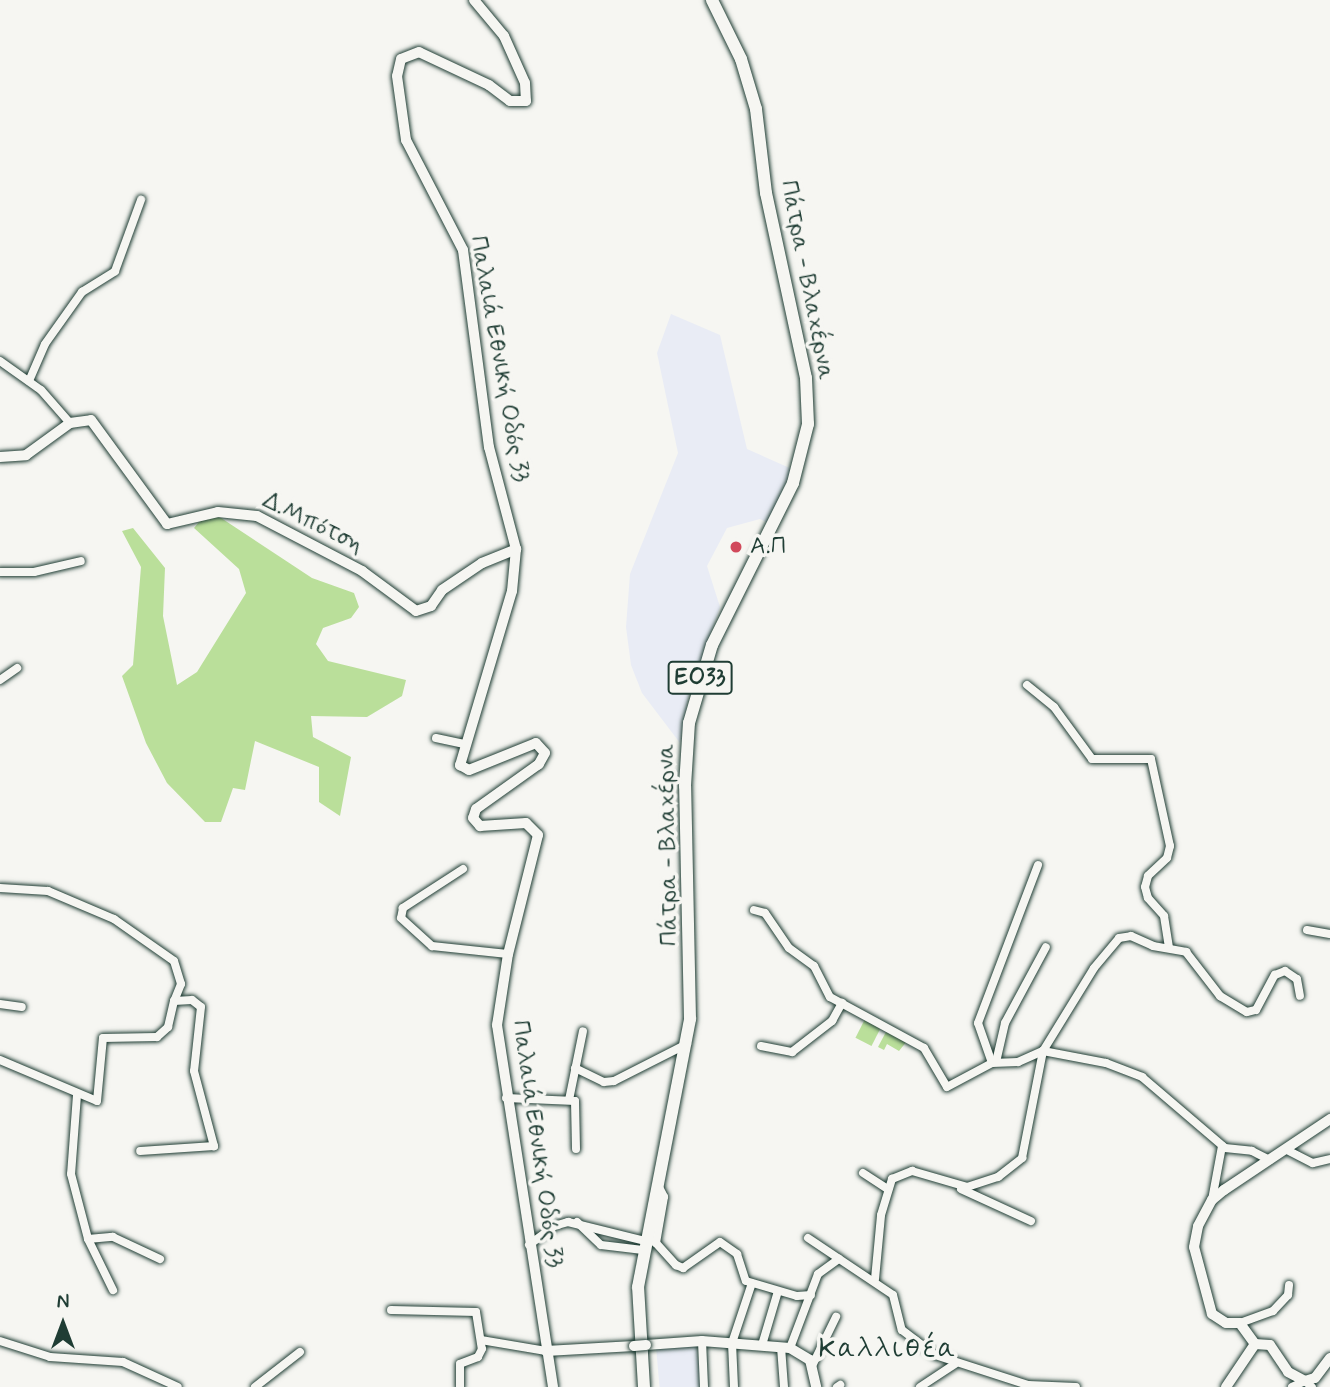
<!DOCTYPE html>
<meta charset="utf-8">
<style>
body{margin:0}
#map{position:relative;width:1330px;height:1387px;overflow:hidden;background:#f6f6f2;font-family:Mynerve,sans-serif}
div>[style]{position:absolute}
[style*='--x']{left:calc(var(--x)*1px);top:calc(var(--y)*1px);width:calc(var(--w)*1px);rotate:calc(var(--a)*1deg)}
.built>*{inset:0;background:#e9ecf5;transform-origin:0 0}
.green>*{inset:0;background:#badf9a;transform-origin:0 0}
.roads{filter:drop-shadow(0 0 2px #1f3d34) drop-shadow(0 0 2px #1f3d34)}
.street>*{height:8px;margin:-4px;padding:0 4px;transform-origin:4px;border-radius:4px;background:#f6f6f2}
.secondary>*{height:10px;margin:-5px;padding:0 5px;transform-origin:5px;border-radius:5px;background:#f6f6f2}
.primary>*{height:12px;margin:-6px;padding:0 6px;transform-origin:6px;border-radius:6px;background:#f6f6f2}
.bridges{filter:drop-shadow(0 0 2px #1f3d34) drop-shadow(0 0 2px #1f3d34)}
.secondary-bridge>*{height:10px;margin:-5px;padding:0 5px;transform-origin:5px;border-radius:5px;background:#f6f6f2}
.dots>*{width:19px;height:19px;translate:-50% -50%;box-sizing:border-box;border:4px solid #f6f6f2;border-radius:50%}
span{translate:-50% -50%;white-space:nowrap;text-align:center;line-height:1.15;-webkit-text-stroke:7px #f6f6f2;paint-order:stroke}
.shield-label span{padding:2px 5px;background:#f6f6f2;border:2px solid;border-radius:5px;-webkit-text-stroke-width:0}
.shield-label{font-size:23px;color:#1f3d34;font-weight:700}
.street-label{font-size:24px;color:#1f3d34}
.poi-label{font-size:24px;color:#1f3d34}
.left{translate:0 -50%;text-align:left}
.quarter-label{font-size:28px;color:#1f3d34;letter-spacing:2px}
.north{position:absolute;left:28px;top:1289px;width:70px;height:70px;-webkit-text-stroke:5px #f6f6f2;paint-order:stroke;rotate:0deg;font-size:19px;font-weight:700;line-height:28px;text-align:center;color:#1f3d34}
.north::after{content:'';display:block;margin:auto;width:24px;height:32px;background:#1f3d34;clip-path:polygon(50% 0,100% 100%,50% 72%,0 100%)}
</style>
<div id="map">
<div class="built">
<i style="clip-path:polygon(671px 314px,720px 335px,747px 449px,792px 469px,768px 523px,760px 519px,727px 528px,707px 566px,720px 607px,689px 693px,680px 743px,642px 693px,631px 665px,626px 627px,630px 574px,678px 453px,657px 353px)"></i>
<i style="left:697px;top:1345px;width:42px;height:41px;rotate:85deg"></i>
</div>
<div class="green">
<i style="clip-path:polygon(209px 510px,312px 578px,354px 593px,359px 607px,351px 618px,323px 628px,316px 644px,328px 661px,406px 680px,402px 696px,367px 717px,311px 716px,313px 737px,351px 757px,340px 816px,319px 802px,319px 767px,255px 741px,245px 790px,233px 788px,221px 822px,205px 822px,167px 783px,146px 743px,122px 676px,133px 665px,141px 567px,122px 531px,133px 528px,165px 568px,163px 616px,177px 685px,197px 672px,246px 593px,239px 569px,194px 528px)"></i>
<i style="left:865px;top:1019px;width:18px;height:21px;rotate:27deg"></i>
<i style="clip-path:polygon(887px 1030px,907px 1041px,899px 1051px,887px 1044px,884px 1050px,878px 1047px)"></i>
</div>
<div class="roads">
<div class="street">
<i style="--x:0;--y:361;--w:50;--a:35.3"></i>
<i style="--x:41;--y:390;--w:44;--a:48.7"></i>
<i style="--x:29;--y:381;--w:40;--a:-66.6"></i>
<i style="--x:45;--y:344;--w:64;--a:-54.6"></i>
<i style="--x:82;--y:292;--w:39;--a:-32"></i>
<i style="--x:115;--y:271;--w:76;--a:-69.9"></i>
<i style="--x:0;--y:572;--w:34;--a:0"></i>
<i style="--x:34;--y:572;--w:48;--a:-13.2"></i>
<i style="--x:0;--y:680;--w:21;--a:-35"></i>
<i style="--x:1027;--y:685;--w:35;--a:39"></i>
<i style="--x:1054;--y:707;--w:64;--a:53.8"></i>
<i style="--x:1092;--y:759;--w:59;--a:0"></i>
<i style="--x:1151;--y:759;--w:89;--a:77.7"></i>
<i style="--x:1170;--y:846;--w:12;--a:104"></i>
<i style="--x:1167;--y:858;--w:26;--a:137"></i>
<i style="--x:1148;--y:876;--w:11;--a:105"></i>
<i style="--x:1145;--y:887;--w:11;--a:75"></i>
<i style="--x:1148;--y:898;--w:24;--a:48"></i>
<i style="--x:1164;--y:916;--w:32;--a:81"></i>
<i style="--x:436;--y:738;--w:30;--a:12"></i>
<i style="--x:463;--y:869;--w:72;--a:147"></i>
<i style="--x:403;--y:908;--w:10;--a:101"></i>
<i style="--x:401;--y:918;--w:42;--a:42.1"></i>
<i style="--x:432;--y:946;--w:76;--a:6"></i>
<i style="--x:0;--y:888;--w:48;--a:3.6"></i>
<i style="--x:48;--y:891;--w:72;--a:23"></i>
<i style="--x:114;--y:919;--w:73;--a:35"></i>
<i style="--x:174;--y:961;--w:24;--a:73"></i>
<i style="--x:181;--y:984;--w:18;--a:112"></i>
<i style="--x:174;--y:1001;--w:18;--a:-3"></i>
<i style="--x:192;--y:1000;--w:11;--a:38"></i>
<i style="--x:201;--y:1007;--w:64;--a:96.2"></i>
<i style="--x:194;--y:1071;--w:78;--a:75.1"></i>
<i style="--x:214;--y:1146;--w:74;--a:176.1"></i>
<i style="--x:754;--y:910;--w:11;--a:15"></i>
<i style="--x:765;--y:913;--w:42;--a:55.6"></i>
<i style="--x:789;--y:948;--w:31;--a:36"></i>
<i style="--x:814;--y:966;--w:35;--a:63"></i>
<i style="--x:830;--y:997;--w:107;--a:28.5"></i>
<i style="--x:924;--y:1048;--w:45;--a:59.5"></i>
<i style="--x:947;--y:1087;--w:51;--a:-28.1"></i>
<i style="--x:992;--y:1063;--w:26;--a:-2"></i>
<i style="--x:1018;--y:1062;--w:27;--a:-24"></i>
<i style="--x:1043;--y:1051;--w:64;--a:10.8"></i>
<i style="--x:1106;--y:1063;--w:39;--a:21"></i>
<i style="--x:1142;--y:1077;--w:109;--a:40.5"></i>
<i style="--x:1225;--y:1148;--w:27;--a:6"></i>
<i style="--x:1252;--y:1151;--w:20;--a:27"></i>
<i style="--x:1307;--y:930;--w:23;--a:10"></i>
<i style="--x:0;--y:1004;--w:22;--a:8"></i>
<i style="--x:761;--y:1046;--w:32;--a:11"></i>
<i style="--x:792;--y:1052;--w:51;--a:-37.8"></i>
<i style="--x:832;--y:1021;--w:21;--a:-61"></i>
<i style="--x:0;--y:1060;--w:105;--a:22.9"></i>
<i style="--x:97;--y:1101;--w:63;--a:-84.6"></i>
<i style="--x:103;--y:1038;--w:54;--a:-1.1"></i>
<i style="--x:157;--y:1037;--w:15;--a:-42"></i>
<i style="--x:168;--y:1027;--w:27;--a:-77"></i>
<i style="--x:996;--y:1062;--w:40;--a:-77"></i>
<i style="--x:1005;--y:1023;--w:86;--a:-61.7"></i>
<i style="--x:992;--y:1063;--w:42;--a:-109.3"></i>
<i style="--x:978;--y:1023;--w:169;--a:-69.2"></i>
<i style="--x:575;--y:1068;--w:32;--a:26"></i>
<i style="--x:604;--y:1082;--w:10;--a:-6"></i>
<i style="--x:614;--y:1081;--w:82;--a:-26.9"></i>
<i style="--x:77;--y:1095;--w:79;--a:94.3"></i>
<i style="--x:71;--y:1174;--w:67;--a:75.3"></i>
<i style="--x:88;--y:1239;--w:57;--a:63.9"></i>
<i style="--x:506;--y:1098;--w:69;--a:2.5"></i>
<i style="--x:575;--y:1101;--w:48;--a:88.8"></i>
<i style="--x:569;--y:1100;--w:70;--a:-78.5"></i>
<i style="--x:1285;--y:1149;--w:31;--a:27"></i>
<i style="--x:1313;--y:1163;--w:17;--a:-13"></i>
<i style="--x:863;--y:1173;--w:30;--a:33"></i>
<i style="--x:659;--y:1187;--w:11;--a:63"></i>
<i style="--x:664;--y:1197;--w:47;--a:99.9"></i>
<i style="--x:656;--y:1243;--w:30;--a:48"></i>
<i style="--x:676;--y:1265;--w:8;--a:23"></i>
<i style="--x:683;--y:1268;--w:45;--a:-35.1"></i>
<i style="--x:720;--y:1242;--w:21;--a:35"></i>
<i style="--x:737;--y:1254;--w:28;--a:72"></i>
<i style="--x:746;--y:1281;--w:53;--a:16.4"></i>
<i style="--x:797;--y:1296;--w:14;--a:-4"></i>
<i style="--x:961;--y:1189;--w:77;--a:24.6"></i>
<i style="--x:1212;--y:1200;--w:55;--a:-79.5"></i>
<i style="--x:577;--y:1222;--w:33;--a:44"></i>
<i style="--x:601;--y:1245;--w:42;--a:6.8"></i>
<i style="--x:808;--y:1238;--w:102;--a:33.8"></i>
<i style="--x:893;--y:1295;--w:36;--a:76"></i>
<i style="--x:902;--y:1330;--w:41;--a:37.1"></i>
<i style="--x:935;--y:1355;--w:98;--a:17.9"></i>
<i style="--x:1028;--y:1385;--w:48;--a:2.4"></i>
<i style="--x:88;--y:1239;--w:25;--a:-5"></i>
<i style="--x:113;--y:1237;--w:52;--a:25.1"></i>
<i style="--x:529;--y:1245;--w:31;--a:-37"></i>
<i style="--x:554;--y:1226;--w:15;--a:-16"></i>
<i style="--x:568;--y:1222;--w:79;--a:13.9"></i>
<i style="--x:875;--y:1279;--w:64;--a:-84.6"></i>
<i style="--x:881;--y:1215;--w:38;--a:-73"></i>
<i style="--x:892;--y:1179;--w:22;--a:-22"></i>
<i style="--x:912;--y:1171;--w:57;--a:16.2"></i>
<i style="--x:967;--y:1187;--w:33;--a:-18"></i>
<i style="--x:998;--y:1177;--w:31;--a:-38"></i>
<i style="--x:1022;--y:1158;--w:109;--a:-78.9"></i>
<i style="--x:1043;--y:1051;--w:97;--a:-58.4"></i>
<i style="--x:1094;--y:968;--w:39;--a:-50"></i>
<i style="--x:1119;--y:938;--w:12;--a:-9"></i>
<i style="--x:1131;--y:936;--w:24;--a:24"></i>
<i style="--x:1153;--y:946;--w:34;--a:10"></i>
<i style="--x:1186;--y:952;--w:56;--a:52.3"></i>
<i style="--x:1220;--y:996;--w:31;--a:31"></i>
<i style="--x:1247;--y:1012;--w:9;--a:-13"></i>
<i style="--x:1256;--y:1010;--w:40;--a:-62"></i>
<i style="--x:1275;--y:975;--w:11;--a:-22"></i>
<i style="--x:1285;--y:971;--w:14;--a:34"></i>
<i style="--x:1297;--y:979;--w:17;--a:80"></i>
<i style="--x:391;--y:1310;--w:85;--a:1.3"></i>
<i style="--x:476;--y:1312;--w:37;--a:81"></i>
<i style="--x:482;--y:1349;--w:9;--a:117"></i>
<i style="--x:478;--y:1357;--w:19;--a:159"></i>
<i style="--x:460;--y:1364;--w:23;--a:90"></i>
<i style="--x:1240;--y:1323;--w:35;--a:-20"></i>
<i style="--x:1273;--y:1311;--w:22;--a:-47"></i>
<i style="--x:1288;--y:1295;--w:10;--a:-84"></i>
<i style="--x:481;--y:1340;--w:66;--a:9.6"></i>
<i style="--x:0;--y:1341;--w:52;--a:17.7"></i>
<i style="--x:50;--y:1357;--w:73;--a:3.9"></i>
<i style="--x:123;--y:1362;--w:60;--a:24.4"></i>
<i style="--x:702;--y:1341;--w:46;--a:87.5"></i>
<i style="--x:762;--y:1345;--w:56;--a:-73.5"></i>
<i style="--x:781;--y:1347;--w:40;--a:85.7"></i>
<i style="--x:790;--y:1348;--w:79;--a:-69.3"></i>
<i style="--x:818;--y:1274;--w:26;--a:-36"></i>
<i style="--x:812;--y:1366;--w:55;--a:-63.9"></i>
<i style="--x:255;--y:1387;--w:57;--a:-37.9"></i>
<i style="--x:734;--y:1387;--w:44;--a:-92.6"></i>
<i style="--x:732;--y:1343;--w:63;--a:-71.6"></i>
<i style="--x:837;--y:1387;--w:4;--a:-34"></i>
<i style="--x:920;--y:1387;--w:42;--a:-33.3"></i>
<i style="--x:1292;--y:1387;--w:14;--a:-25"></i>
<i style="--x:1305;--y:1381;--w:9;--a:41"></i>
</div>
<div class="secondary">
<i style="--x:474;--y:0;--w:47;--a:50.2"></i>
<i style="--x:504;--y:36;--w:51;--a:65.9"></i>
<i style="--x:525;--y:83;--w:18;--a:87"></i>
<i style="--x:526;--y:101;--w:16;--a:180"></i>
<i style="--x:510;--y:101;--w:26;--a:-143"></i>
<i style="--x:489;--y:85;--w:77;--a:-154.8"></i>
<i style="--x:419;--y:52;--w:19;--a:159"></i>
<i style="--x:401;--y:59;--w:17;--a:103"></i>
<i style="--x:397;--y:76;--w:65;--a:82"></i>
<i style="--x:406;--y:140;--w:124;--a:62.6"></i>
<i style="--x:463;--y:250;--w:199;--a:82.5"></i>
<i style="--x:489;--y:447;--w:106;--a:75.2"></i>
<i style="--x:516;--y:549;--w:42;--a:95.4"></i>
<i style="--x:512;--y:591;--w:182;--a:106.6"></i>
<i style="--x:460;--y:765;--w:10;--a:29"></i>
<i style="--x:469;--y:770;--w:72;--a:-21.9"></i>
<i style="--x:536;--y:743;--w:13;--a:48"></i>
<i style="--x:545;--y:753;--w:13;--a:119"></i>
<i style="--x:539;--y:764;--w:77;--a:144.5"></i>
<i style="--x:476;--y:809;--w:9;--a:108"></i>
<i style="--x:473;--y:818;--w:11;--a:49"></i>
<i style="--x:480;--y:826;--w:46;--a:-3.7"></i>
<i style="--x:526;--y:823;--w:17;--a:45"></i>
<i style="--x:538;--y:835;--w:123;--a:104.1"></i>
<i style="--x:508;--y:954;--w:72;--a:98.8"></i>
<i style="--x:497;--y:1025;--w:366;--a:81.2"></i>
<i style="--x:0;--y:457;--w:26;--a:-4"></i>
<i style="--x:26;--y:455;--w:54;--a:-36"></i>
<i style="--x:70;--y:423;--w:21;--a:-8"></i>
<i style="--x:91;--y:420;--w:129;--a:53.8"></i>
<i style="--x:167;--y:524;--w:52;--a:-13.2"></i>
<i style="--x:218;--y:512;--w:39;--a:6"></i>
<i style="--x:257;--y:516;--w:119;--a:27.6"></i>
<i style="--x:362;--y:571;--w:67;--a:36.5"></i>
<i style="--x:416;--y:611;--w:16;--a:-18"></i>
<i style="--x:431;--y:606;--w:19;--a:-55"></i>
<i style="--x:442;--y:590;--w:48;--a:-34"></i>
<i style="--x:482;--y:563;--w:37;--a:-22"></i>
<i style="--x:1255;--y:1344;--w:26;--a:-126"></i>
<i style="--x:1240;--y:1323;--w:14;--a:180"></i>
<i style="--x:1226;--y:1323;--w:17;--a:-147"></i>
<i style="--x:1212;--y:1314;--w:69;--a:-105"></i>
<i style="--x:1194;--y:1247;--w:21;--a:-79"></i>
<i style="--x:1198;--y:1226;--w:30;--a:-62"></i>
<i style="--x:1212;--y:1200;--w:16;--a:-40"></i>
<i style="--x:1224;--y:1190;--w:128;--a:-33.8"></i>
<i style="--x:1255;--y:1344;--w:15;--a:4"></i>
<i style="--x:1270;--y:1345;--w:32;--a:56"></i>
<i style="--x:1288;--y:1372;--w:19;--a:28"></i>
<i style="--x:1305;--y:1381;--w:10;--a:-17"></i>
<i style="--x:1315;--y:1378;--w:25;--a:-53"></i>
<i style="--x:646;--y:1345;--w:56;--a:-4.1"></i>
<i style="--x:702;--y:1341;--w:88;--a:4.5"></i>
<i style="--x:790;--y:1348;--w:23;--a:31"></i>
<i style="--x:810;--y:1360;--w:28;--a:77"></i>
<i style="--x:546;--y:1351;--w:88;--a:-3.3"></i>
<i style="--x:1226;--y:1387;--w:52;--a:-56"></i>
</div>
<div class="primary">
<i style="--x:644;--y:1387;--w:100;--a:-93.4"></i>
<i style="--x:638;--y:1287;--w:273;--a:-79"></i>
<i style="--x:690;--y:1019;--w:233;--a:-91.2"></i>
<i style="--x:685;--y:786;--w:63;--a:-86.4"></i>
<i style="--x:689;--y:723;--w:81;--a:-73.6"></i>
<i style="--x:712;--y:645;--w:181;--a:-63.4"></i>
<i style="--x:793;--y:483;--w:61;--a:-75.7"></i>
<i style="--x:808;--y:424;--w:46;--a:-92.5"></i>
<i style="--x:806;--y:378;--w:189;--a:-102.2"></i>
<i style="--x:766;--y:193;--w:85;--a:-96.8"></i>
<i style="--x:756;--y:109;--w:52;--a:-106.7"></i>
<i style="--x:741;--y:59;--w:66;--a:-116.2"></i>
</div>
</div>
<div class="bridges">
<div class="secondary-bridge">
<i style="--x:634;--y:1346;--w:12;--a:-5"></i>
</div>
</div>
<div class="dots">
<i style="left:736px;top:547px;background:#d1495b"></i>
</div>
<div class="shield-label">
<span style="left:700px;top:678px">ΕΟ33</span>
</div>
<div class="street-label">
<span style="left:807px;top:280px;rotate:79deg">Πάτρα - Βλαχέρνα</span>
<span style="left:499px;top:359px;rotate:80deg">Παλαιά Εθνική Οδός 33</span>
<span style="left:313px;top:523px;rotate:26deg">Δ.Μπότση</span>
<span style="left:668px;top:845px;rotate:-91deg">Πάτρα - Βλαχέρνα</span>
<span style="left:537px;top:1144px;rotate:82deg">Παλαιά Εθνική Οδός 33</span>
</div>
<div class="poi-label">
<span class="left" style="left:750px;top:547px">Α.Π</span>
</div>
<div class="quarter-label">
<span style="left:888px;top:1350px">Καλλιθέα</span>
</div>
<div class="north">N</div>
</div>
